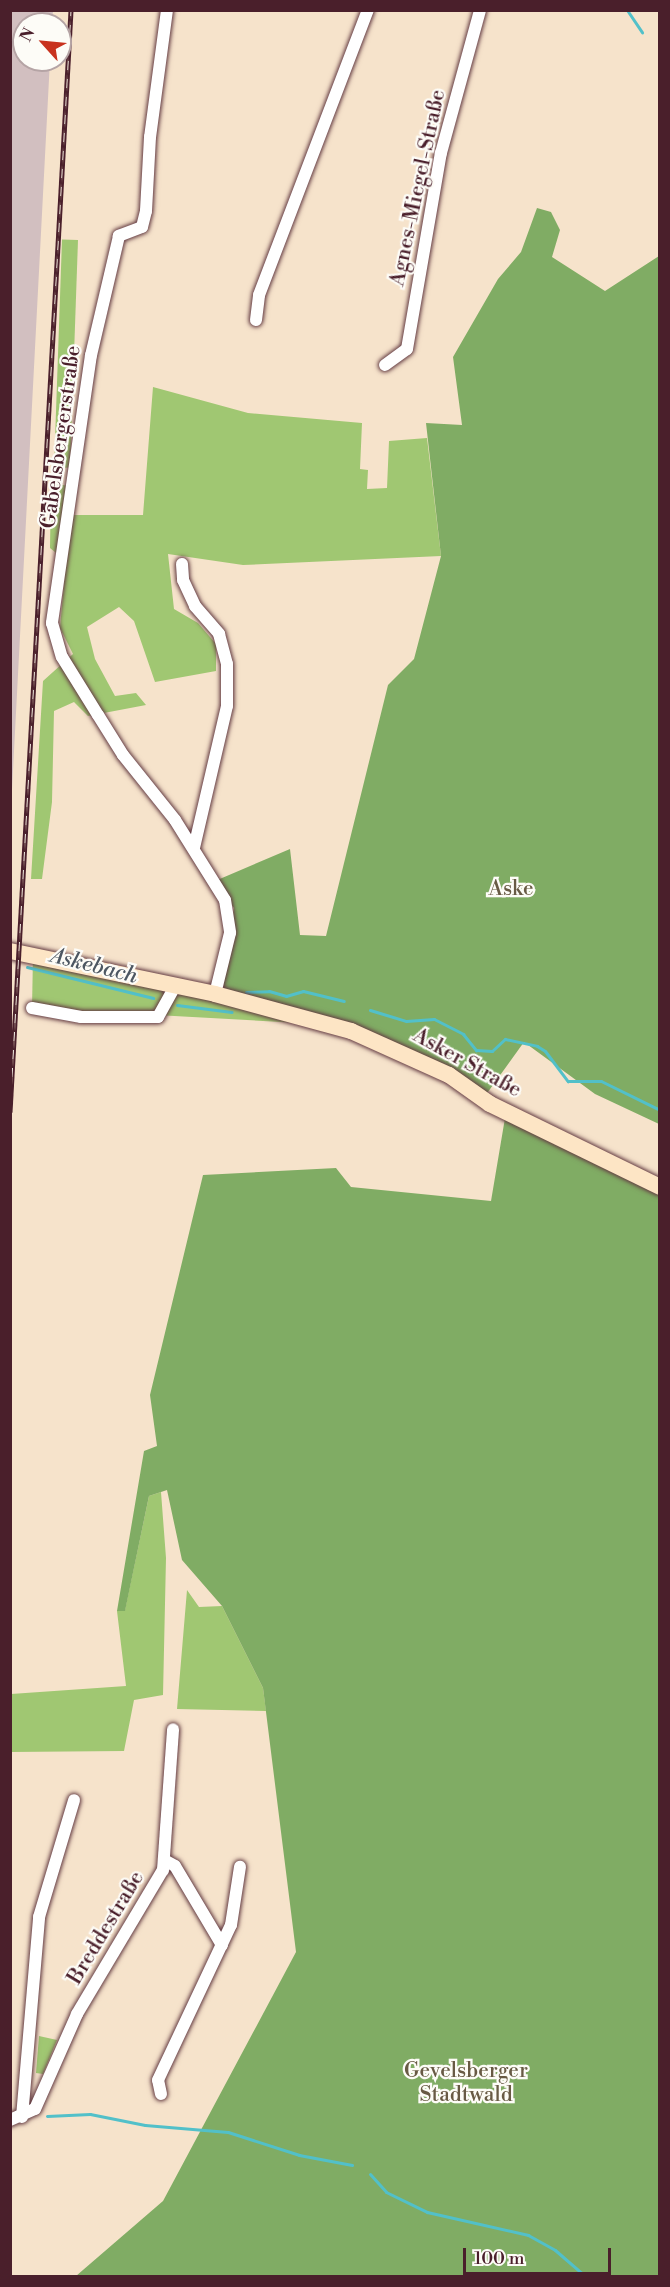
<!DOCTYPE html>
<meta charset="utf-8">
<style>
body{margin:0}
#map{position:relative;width:670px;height:2287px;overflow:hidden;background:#f6e3cb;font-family:"Libre Bodoni",serif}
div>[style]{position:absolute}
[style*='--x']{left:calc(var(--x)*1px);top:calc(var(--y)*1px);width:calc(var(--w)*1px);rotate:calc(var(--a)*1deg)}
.industrial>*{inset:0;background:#d2bfc0}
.green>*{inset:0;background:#a0c772;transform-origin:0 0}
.forest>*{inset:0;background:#80ac64}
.stream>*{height:3px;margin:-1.5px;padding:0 1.5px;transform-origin:1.5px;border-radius:1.5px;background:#52c0c9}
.roads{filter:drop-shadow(0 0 2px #643c43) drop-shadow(0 0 2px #643c43)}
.street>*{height:12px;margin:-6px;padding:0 6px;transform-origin:6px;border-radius:6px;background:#fff}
.secondary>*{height:16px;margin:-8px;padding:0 8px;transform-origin:8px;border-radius:8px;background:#fde5c5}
.rail>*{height:5px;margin-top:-2.5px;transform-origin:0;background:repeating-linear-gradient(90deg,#fdfcf7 0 9px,#4a1f2b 0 18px);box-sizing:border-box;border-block:2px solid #4a1f2b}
span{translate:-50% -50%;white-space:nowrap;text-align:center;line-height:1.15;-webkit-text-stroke:4.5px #fdfcf7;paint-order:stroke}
.street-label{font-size:21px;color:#4a1f2b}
.park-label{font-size:21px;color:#685a44}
.water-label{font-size:22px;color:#4d5762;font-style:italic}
.frame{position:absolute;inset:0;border:12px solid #4a1f2b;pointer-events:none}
.north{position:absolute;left:12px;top:12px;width:60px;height:60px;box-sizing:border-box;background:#fdfcf7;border:2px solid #b5a4a5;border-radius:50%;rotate:297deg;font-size:16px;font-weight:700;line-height:24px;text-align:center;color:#4a1f2b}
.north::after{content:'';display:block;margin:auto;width:21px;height:27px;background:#c8321e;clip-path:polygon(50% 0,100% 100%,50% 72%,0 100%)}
.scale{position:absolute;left:463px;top:2248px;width:148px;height:27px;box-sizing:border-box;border:3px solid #4a1f2b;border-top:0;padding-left:8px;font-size:18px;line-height:21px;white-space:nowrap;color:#4a1f2b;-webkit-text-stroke:4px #fdfcf7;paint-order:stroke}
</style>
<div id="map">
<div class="industrial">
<i style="clip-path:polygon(11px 10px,53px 11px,52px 24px,24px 24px,24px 60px,50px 60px,11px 809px)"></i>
</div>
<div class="green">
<i style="left:78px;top:240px;width:228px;height:16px;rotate:92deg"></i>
<i style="clip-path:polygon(153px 387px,248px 413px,362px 423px,360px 469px,368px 470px,367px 489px,387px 488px,389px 441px,427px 438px,441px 556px,243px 565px,168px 554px,174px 609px,198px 623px,216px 644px,216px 671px,155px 682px,134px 621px,119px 607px,87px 627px,95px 659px,115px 696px,136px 693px,146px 705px,88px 716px,74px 702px,54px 711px,52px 802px,42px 879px,31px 879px,43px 681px,73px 654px,60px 628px,66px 561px,50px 548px,51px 483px,69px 486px,67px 515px,143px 515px)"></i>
<i style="clip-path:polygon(33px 956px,299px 1023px,32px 1008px)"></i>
<i style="clip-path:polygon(161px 1492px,166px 1558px,163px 1695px,134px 1700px,124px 1751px,11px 1752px,11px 1694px,126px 1686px,117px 1611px,125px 1610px,149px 1496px)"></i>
<i style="clip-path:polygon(187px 1590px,199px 1607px,222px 1606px,263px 1688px,266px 1711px,177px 1709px)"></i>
<i style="clip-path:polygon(39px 2036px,57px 2040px,43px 2074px,36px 2073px)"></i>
</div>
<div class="forest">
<i style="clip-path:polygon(537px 208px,551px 212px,560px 230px,552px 257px,605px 291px,659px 256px,659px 1124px,595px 1094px,524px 1042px,485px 1096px,453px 1073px,223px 991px,234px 908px,215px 881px,290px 849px,300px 935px,326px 936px,388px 685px,414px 659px,441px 556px,426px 423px,462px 425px,453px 357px,498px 279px,521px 252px)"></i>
<i style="clip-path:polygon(505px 1118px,659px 1192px,659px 2276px,76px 2276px,163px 2201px,296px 1952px,263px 1688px,222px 1606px,182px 1560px,167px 1490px,149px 1496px,125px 1611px,117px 1611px,144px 1451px,157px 1446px,150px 1395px,203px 1175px,336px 1168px,351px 1187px,491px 1201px)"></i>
</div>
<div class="stream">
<i style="--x:627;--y:10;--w:27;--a:56"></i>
<i style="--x:27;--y:967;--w:130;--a:13.8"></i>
<i style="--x:246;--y:992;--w:23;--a:-2"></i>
<i style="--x:269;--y:991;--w:18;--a:16"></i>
<i style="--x:286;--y:996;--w:18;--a:-16"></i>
<i style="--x:303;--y:991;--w:42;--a:13.7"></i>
<i style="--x:177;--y:1005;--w:55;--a:7.3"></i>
<i style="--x:370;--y:1010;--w:38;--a:17"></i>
<i style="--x:406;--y:1021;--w:28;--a:-4"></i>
<i style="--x:434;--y:1019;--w:33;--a:27"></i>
<i style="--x:463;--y:1034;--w:21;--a:51"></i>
<i style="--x:476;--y:1050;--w:16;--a:4"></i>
<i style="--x:492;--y:1051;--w:18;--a:-43"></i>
<i style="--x:505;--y:1039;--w:33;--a:12"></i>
<i style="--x:537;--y:1046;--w:9;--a:32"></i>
<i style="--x:545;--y:1051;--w:38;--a:53"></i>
<i style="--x:568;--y:1081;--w:33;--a:0"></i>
<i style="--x:601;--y:1081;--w:66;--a:26.2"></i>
<i style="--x:47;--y:2116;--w:43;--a:-2.7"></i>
<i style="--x:90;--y:2114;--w:56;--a:11.3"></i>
<i style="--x:145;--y:2125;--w:83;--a:4.8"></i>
<i style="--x:228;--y:2132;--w:75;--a:17.9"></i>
<i style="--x:299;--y:2155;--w:54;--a:10.7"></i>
<i style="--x:370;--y:2174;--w:24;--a:48"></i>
<i style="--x:386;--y:2192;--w:46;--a:26"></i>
<i style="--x:427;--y:2212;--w:104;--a:12.8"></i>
<i style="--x:528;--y:2235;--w:31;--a:29"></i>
<i style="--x:555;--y:2250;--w:40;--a:41"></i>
</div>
<div class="roads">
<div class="street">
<i style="--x:167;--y:10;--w:128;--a:97.6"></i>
<i style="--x:150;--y:137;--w:74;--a:93.1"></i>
<i style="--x:146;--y:211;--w:16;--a:104"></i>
<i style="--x:142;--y:227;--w:25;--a:159"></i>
<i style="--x:119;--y:236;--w:122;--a:103.2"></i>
<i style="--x:91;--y:355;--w:271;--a:98.3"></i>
<i style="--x:52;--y:623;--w:35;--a:74"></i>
<i style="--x:62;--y:657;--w:68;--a:58.2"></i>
<i style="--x:98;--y:715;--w:47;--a:58"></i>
<i style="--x:123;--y:755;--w:83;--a:51.3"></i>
<i style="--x:175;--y:820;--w:94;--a:58"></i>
<i style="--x:225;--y:900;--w:33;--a:81"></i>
<i style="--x:230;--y:933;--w:63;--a:103.8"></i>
<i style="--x:256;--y:320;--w:25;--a:-83"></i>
<i style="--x:259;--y:295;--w:305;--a:-69.1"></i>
<i style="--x:385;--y:365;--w:27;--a:-36"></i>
<i style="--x:407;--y:349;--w:199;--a:-80.2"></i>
<i style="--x:441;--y:153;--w:148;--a:-74.7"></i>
<i style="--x:182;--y:564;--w:16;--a:86"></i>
<i style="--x:183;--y:580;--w:29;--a:65"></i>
<i style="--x:195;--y:606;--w:37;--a:49"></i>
<i style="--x:219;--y:634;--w:31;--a:75"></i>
<i style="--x:227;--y:664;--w:42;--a:90"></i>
<i style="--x:227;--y:706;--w:146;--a:103.1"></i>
<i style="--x:32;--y:1008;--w:50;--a:10.4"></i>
<i style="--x:81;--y:1017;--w:77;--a:0"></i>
<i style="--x:158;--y:1017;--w:33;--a:-61"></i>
<i style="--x:166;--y:1861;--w:10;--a:29"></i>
<i style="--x:175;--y:1866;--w:92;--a:59.3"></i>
<i style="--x:161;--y:2094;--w:14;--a:-102"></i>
<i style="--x:158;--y:2080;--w:171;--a:-64.8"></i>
<i style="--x:231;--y:1925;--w:59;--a:-81.2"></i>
<i style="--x:22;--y:2117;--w:201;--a:-85.1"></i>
<i style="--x:39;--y:1917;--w:122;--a:-73.3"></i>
<i style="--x:10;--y:2120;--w:27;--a:-24"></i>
<i style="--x:35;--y:2109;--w:104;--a:-66.1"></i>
<i style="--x:77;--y:2014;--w:168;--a:-59.2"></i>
<i style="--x:163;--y:1870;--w:141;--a:-85.9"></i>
</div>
<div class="secondary">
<i style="--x:10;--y:951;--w:209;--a:11.8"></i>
<i style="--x:215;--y:994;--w:141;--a:15.2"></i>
<i style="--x:351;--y:1031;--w:107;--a:24.2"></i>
<i style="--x:449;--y:1075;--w:50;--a:35.3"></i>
<i style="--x:490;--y:1104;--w:189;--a:26"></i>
</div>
</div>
<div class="rail">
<i style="--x:10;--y:1112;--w:1104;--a:-86.83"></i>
</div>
<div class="street-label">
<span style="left:418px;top:188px;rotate:-78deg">Agnes-Miegel-Straße</span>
<span style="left:61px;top:437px;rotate:-82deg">Gabelsbergerstraße</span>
<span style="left:467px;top:1063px;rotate:29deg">Asker Straße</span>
<span style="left:106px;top:1928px;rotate:-59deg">Breddestraße</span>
</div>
<div class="park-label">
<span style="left:511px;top:889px">Aske</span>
<span style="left:466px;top:2083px">Gevelsberger<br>Stadtwald</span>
</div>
<div class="water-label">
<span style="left:94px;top:966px;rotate:14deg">Askebach</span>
</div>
<div class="frame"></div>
<div class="north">N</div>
<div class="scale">100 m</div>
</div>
